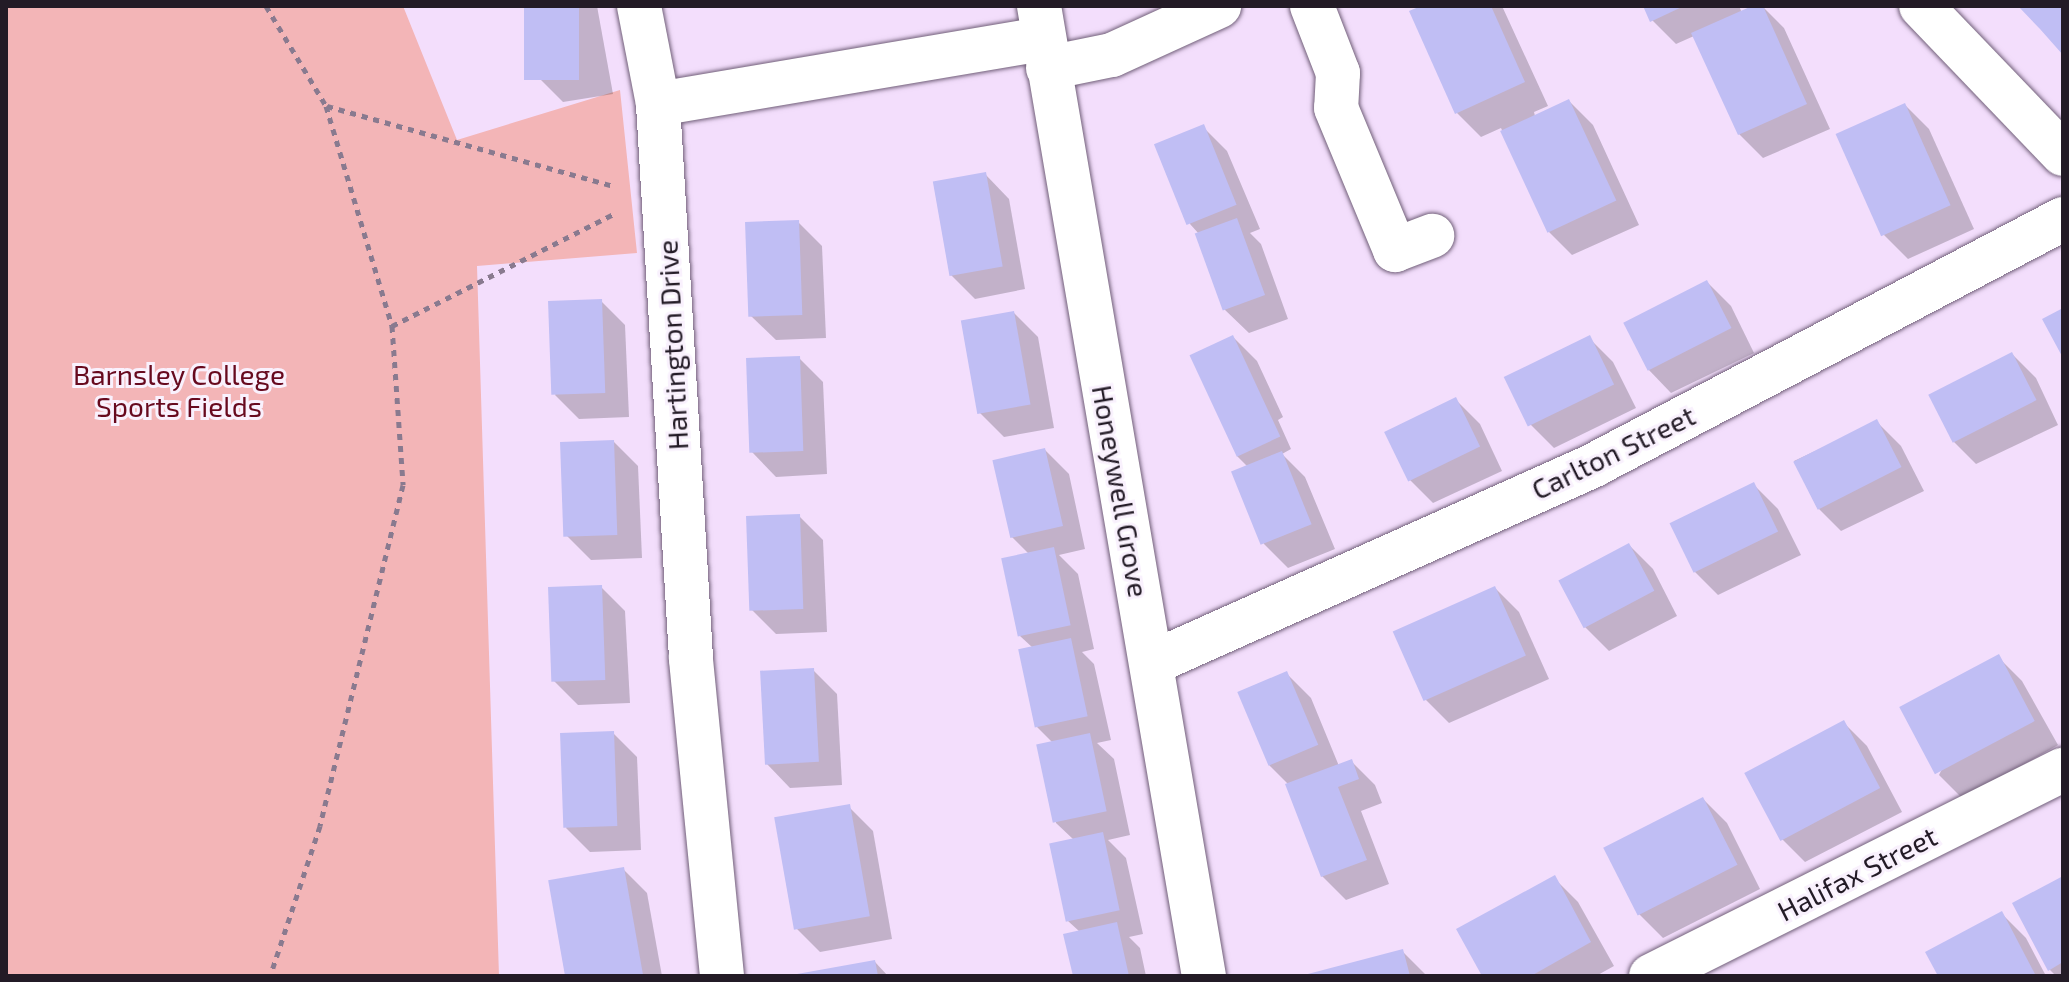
<!DOCTYPE html>
<style>
body{margin:0}
#map{position:relative;width:2069px;height:982px;overflow:hidden;background:#f3defc;font-family:"Exo 2",sans-serif}
div>[style]{position:absolute}
[style*='--x']{left:calc(var(--x)*1px);top:calc(var(--y)*1px);width:calc(var(--w)*1px);rotate:calc(var(--a)*1deg)}
.green>*{inset:0;background:#f3b5b7}
.shadow>*{inset:0;background:#0003}
.building>*{inset:0;background:#c0bef4;transform-origin:0 0}
.path>*{height:5px;margin-top:-2.5px;transform-origin:0;background:repeating-linear-gradient(90deg,#897a8f 0 6px,transparent 0 12px)}
.roads{filter:drop-shadow(0 0 2px #715f79) drop-shadow(0 0 2px #715f79)}
.minor>*{height:44px;margin:-22px;padding:0 22px;transform-origin:22px;border-radius:22px;background:#fff}
span{translate:-50% -50%;white-space:nowrap;text-align:center;line-height:1.15;-webkit-text-stroke:6px #f9f1fd;paint-order:stroke}
.street-label{font-size:28px;color:#231b26}
.park-label{font-size:28px;color:#67091e}
.frame{position:absolute;inset:0;border:8px solid #231b26;pointer-events:none}
</style>
<div id="map">
<div class="green">
<i style="clip-path:polygon(6px 6px,403px 6px,457px 140px,620px 90px,637px 253px,477px 266px,499px 976px,6px 976px)"></i>
</div>
<div class="shadow">
<i style="clip-path:polygon(526px 6px,597px 6px,613px 94px,563px 102px,539px 78px)"></i>
<i style="clip-path:polygon(1426px 6px,1502px 6px,1548px 106px,1534px 112px,1535px 116px,1569px 101px,1593px 125px,1639px 225px,1572px 255px,1548px 231px,1501px 128px,1481px 137px,1457px 113px)"></i>
<i style="clip-path:polygon(1645px 6px,1739px 6px,1742px 13px,1762px 6px,1784px 28px,1830px 129px,1763px 158px,1739px 134px,1694px 36px,1676px 44px,1652px 20px)"></i>
<i style="clip-path:polygon(1905px 105px,1929px 129px,1974px 229px,1908px 259px,1884px 235px)"></i>
<i style="clip-path:polygon(1203px 127px,1227px 151px,1260px 229px,1250px 233px,1261px 244px,1288px 319px,1249px 333px,1224px 309px,1199px 234px,1190px 224px)"></i>
<i style="clip-path:polygon(985px 174px,1009px 199px,1025px 289px,975px 299px,951px 275px)"></i>
<i style="clip-path:polygon(798px 222px,822px 246px,826px 338px,776px 340px,751px 316px)"></i>
<i style="clip-path:polygon(1707px 282px,1731px 306px,1754px 353px,1671px 393px,1647px 368px)"></i>
<i style="clip-path:polygon(601px 301px,625px 325px,629px 417px,579px 419px,555px 395px)"></i>
<i style="clip-path:polygon(1014px 313px,1038px 337px,1054px 428px,1004px 437px,980px 413px)"></i>
<i style="clip-path:polygon(1233px 337px,1257px 361px,1283px 417px,1278px 420px,1291px 449px,1282px 454px,1305px 477px,1335px 549px,1288px 568px,1264px 544px,1234px 473px,1248px 467px,1237px 456px)"></i>
<i style="clip-path:polygon(1589px 338px,1613px 362px,1636px 408px,1554px 448px,1530px 424px,1507px 378px)"></i>
<i style="clip-path:polygon(2012px 354px,2036px 378px,2058px 425px,1976px 464px,1952px 440px)"></i>
<i style="clip-path:polygon(799px 358px,823px 382px,827px 474px,776px 477px,752px 452px)"></i>
<i style="clip-path:polygon(1456px 400px,1480px 424px,1502px 471px,1433px 503px,1409px 479px)"></i>
<i style="clip-path:polygon(1877px 422px,1901px 446px,1924px 491px,1841px 531px,1817px 507px,1794px 461px)"></i>
<i style="clip-path:polygon(614px 442px,638px 466px,642px 558px,591px 560px,567px 536px)"></i>
<i style="clip-path:polygon(1045px 450px,1069px 474px,1085px 549px,1059px 555px,1078px 574px,1094px 649px,1082px 652px,1094px 664px,1111px 740px,1097px 743px,1114px 759px,1130px 835px,1108px 840px,1126px 858px,1143px 934px,1129px 937px,1140px 948px,1146px 976px,1075px 976px,1080px 932px,1068px 921px,1074px 840px,1056px 823px,1053px 743px,1037px 727px,1033px 648px,1020px 636px,1030px 555px,1011px 536px)"></i>
<i style="clip-path:polygon(1754px 485px,1778px 509px,1801px 555px,1718px 595px,1694px 571px)"></i>
<i style="clip-path:polygon(799px 516px,823px 540px,827px 632px,776px 634px,752px 610px)"></i>
<i style="clip-path:polygon(1629px 545px,1653px 569px,1677px 616px,1609px 651px,1585px 627px,1561px 580px)"></i>
<i style="clip-path:polygon(601px 587px,625px 611px,630px 703px,578px 705px,554px 681px)"></i>
<i style="clip-path:polygon(1495px 588px,1519px 612px,1549px 679px,1449px 723px,1425px 699px)"></i>
<i style="clip-path:polygon(1998px 657px,2022px 681px,2058px 745px,1963px 799px,1939px 775px)"></i>
<i style="clip-path:polygon(813px 670px,837px 694px,842px 785px,790px 788px,766px 763px)"></i>
<i style="clip-path:polygon(1287px 674px,1311px 698px,1339px 766px,1351px 761px,1375px 785px,1382px 803px,1361px 811px,1389px 884px,1346px 900px,1322px 876px,1289px 785px,1269px 765px)"></i>
<i style="clip-path:polygon(1843px 722px,1867px 746px,1902px 812px,1805px 862px,1781px 838px)"></i>
<i style="clip-path:polygon(613px 733px,637px 757px,641px 850px,590px 852px,566px 828px)"></i>
<i style="clip-path:polygon(1703px 799px,1727px 823px,1760px 889px,1663px 938px,1639px 914px)"></i>
<i style="clip-path:polygon(849px 807px,873px 831px,892px 939px,820px 952px,796px 928px)"></i>
<i style="clip-path:polygon(623px 869px,647px 893px,662px 976px,567px 976px)"></i>
<i style="clip-path:polygon(1554px 878px,1578px 902px,1614px 966px,1596px 976px,1484px 976px)"></i>
<i style="clip-path:polygon(2063px 878px,2063px 976px,2056px 976px,2049px 969px)"></i>
<i style="clip-path:polygon(2002px 914px,2026px 938px,2046px 976px,1940px 976px)"></i>
<i style="clip-path:polygon(1402px 951px,1427px 976px,1309px 976px)"></i>
<i style="clip-path:polygon(875px 962px,888px 976px,802px 976px)"></i>
</div>
<div class="building">
<i style="left:524px;top:6px;width:55px;height:74px"></i>
<i style="clip-path:polygon(1421px 6px,1491px 6px,1525px 82px,1455px 114px,1409px 11px)"></i>
<i style="clip-path:polygon(1643px 6px,1684px 6px,1650px 22px)"></i>
<i style="clip-path:polygon(1752px 6px,1763px 6px,1807px 104px,1738px 135px,1691px 33px)"></i>
<i style="clip-path:polygon(2018px 6px,2063px 6px,2063px 55px,2040px 29px)"></i>
<i style="left:1569px;top:99px;width:112px;height:76px;rotate:65deg"></i>
<i style="left:1905px;top:103px;width:112px;height:76px;rotate:66deg"></i>
<i style="left:1204px;top:124px;width:87px;height:54px;rotate:68deg"></i>
<i style="left:986px;top:172px;width:96px;height:54px;rotate:80deg"></i>
<i style="left:1237px;top:218px;width:82px;height:45px;rotate:70deg"></i>
<i style="left:799px;top:220px;width:95px;height:54px;rotate:88deg"></i>
<i style="left:1707px;top:280px;width:54px;height:94px;rotate:63deg"></i>
<i style="left:602px;top:299px;width:94px;height:54px;rotate:88deg"></i>
<i style="clip-path:polygon(2063px 308px,2063px 358px,2042px 319px)"></i>
<i style="left:1014px;top:311px;width:95px;height:54px;rotate:80deg"></i>
<i style="left:1233px;top:335px;width:112px;height:48px;rotate:65deg"></i>
<i style="left:1590px;top:335px;width:55px;height:96px;rotate:64deg"></i>
<i style="left:2012px;top:352px;width:54px;height:94px;rotate:63deg"></i>
<i style="left:800px;top:356px;width:95px;height:54px;rotate:88deg"></i>
<i style="left:1456px;top:397px;width:55px;height:80px;rotate:64deg"></i>
<i style="left:1877px;top:419px;width:54px;height:94px;rotate:63deg"></i>
<i style="left:614px;top:440px;width:95px;height:54px;rotate:88deg"></i>
<i style="left:1045px;top:448px;width:80px;height:54px;rotate:77deg"></i>
<i style="left:1282px;top:451px;width:79px;height:55px;rotate:68deg"></i>
<i style="left:1754px;top:482px;width:55px;height:94px;rotate:64deg"></i>
<i style="left:800px;top:514px;width:95px;height:54px;rotate:88deg"></i>
<i style="left:1629px;top:543px;width:54px;height:80px;rotate:62deg"></i>
<i style="left:1054px;top:547px;width:80px;height:54px;rotate:78deg"></i>
<i style="left:602px;top:585px;width:95px;height:54px;rotate:88deg"></i>
<i style="left:1495px;top:586px;width:76px;height:112px;rotate:66deg"></i>
<i style="left:1071px;top:638px;width:80px;height:54px;rotate:78deg"></i>
<i style="left:1999px;top:654px;width:76px;height:113px;rotate:62deg"></i>
<i style="left:814px;top:668px;width:94px;height:54px;rotate:87deg"></i>
<i style="left:1287px;top:671px;width:80px;height:54px;rotate:67deg"></i>
<i style="left:1844px;top:720px;width:77px;height:113px;rotate:62deg"></i>
<i style="left:614px;top:731px;width:95px;height:54px;rotate:88deg"></i>
<i style="left:1090px;top:733px;width:80px;height:55px;rotate:78deg"></i>
<i style="clip-path:polygon(1352px 759px,1359px 779px,1338px 787px,1367px 860px,1321px 877px,1285px 784px)"></i>
<i style="left:1703px;top:797px;width:76px;height:112px;rotate:63deg"></i>
<i style="left:850px;top:804px;width:114px;height:77px;rotate:80deg"></i>
<i style="left:1103px;top:832px;width:80px;height:55px;rotate:78deg"></i>
<i style="left:624px;top:867px;width:111px;height:77px;rotate:80deg"></i>
<i style="clip-path:polygon(1555px 875px,1591px 942px,1531px 976px,1482px 976px,1456px 929px)"></i>
<i style="clip-path:polygon(2063px 876px,2063px 962px,2048px 971px,2012px 903px)"></i>
<i style="clip-path:polygon(2002px 911px,2036px 976px,1938px 976px,1925px 952px)"></i>
<i style="clip-path:polygon(1117px 922px,1129px 976px,1073px 976px,1063px 934px)"></i>
<i style="clip-path:polygon(1403px 949px,1410px 976px,1304px 976px,1304px 975px)"></i>
<i style="clip-path:polygon(875px 960px,878px 976px,797px 976px,797px 974px)"></i>
</div>
<div class="path">
<i style="--x:266;--y:6;--w:117;--a:59"></i>
<i style="--x:326;--y:106;--w:230;--a:73.3"></i>
<i style="--x:392;--y:326;--w:159;--a:86"></i>
<i style="--x:403;--y:485;--w:351;--a:103.7"></i>
<i style="--x:320;--y:826;--w:158;--a:108.4"></i>
<i style="--x:327;--y:106;--w:297;--a:15.6"></i>
<i style="--x:392;--y:326;--w:251;--a:-26.8"></i>
</div>
<div class="roads">
<div class="minor">
<i style="--x:639;--y:6;--w:100;--a:79"></i>
<i style="--x:1039;--y:6;--w:984;--a:80.35"></i>
<i style="--x:1312;--y:6;--w:72;--a:68.8"></i>
<i style="--x:1338;--y:73;--w:35;--a:93"></i>
<i style="--x:1336;--y:108;--w:154;--a:67.4"></i>
<i style="--x:1395;--y:250;--w:40;--a:-21"></i>
<i style="--x:1921;--y:6;--w:205;--a:46.2"></i>
<i style="--x:1048;--y:68;--w:65;--a:-11.5"></i>
<i style="--x:1112;--y:55;--w:118;--a:-24.6"></i>
<i style="--x:1152;--y:663;--w:484;--a:-24.1"></i>
<i style="--x:1594;--y:465;--w:530;--a:-27.68"></i>
<i style="--x:722;--y:976;--w:320;--a:-95.6"></i>
<i style="--x:691;--y:658;--w:555;--a:-93.41"></i>
<i style="--x:658;--y:104;--w:390;--a:-9.6"></i>
<i style="--x:1651;--y:976;--w:461;--a:-26.6"></i>
</div>
</div>
<div class="street-label">
<span style="left:672px;top:345px;rotate:-93deg">Hartington Drive</span>
<span style="left:1613px;top:452px;rotate:-26deg">Carlton Street</span>
<span style="left:1121px;top:491px;rotate:80deg">Honeywell Grove</span>
<span style="left:1857px;top:873px;rotate:-27deg">Halifax Street</span>
</div>
<div class="park-label">
<span style="left:179px;top:390px">Barnsley College<br>Sports Fields</span>
</div>
<div class="frame"></div>
</div>
